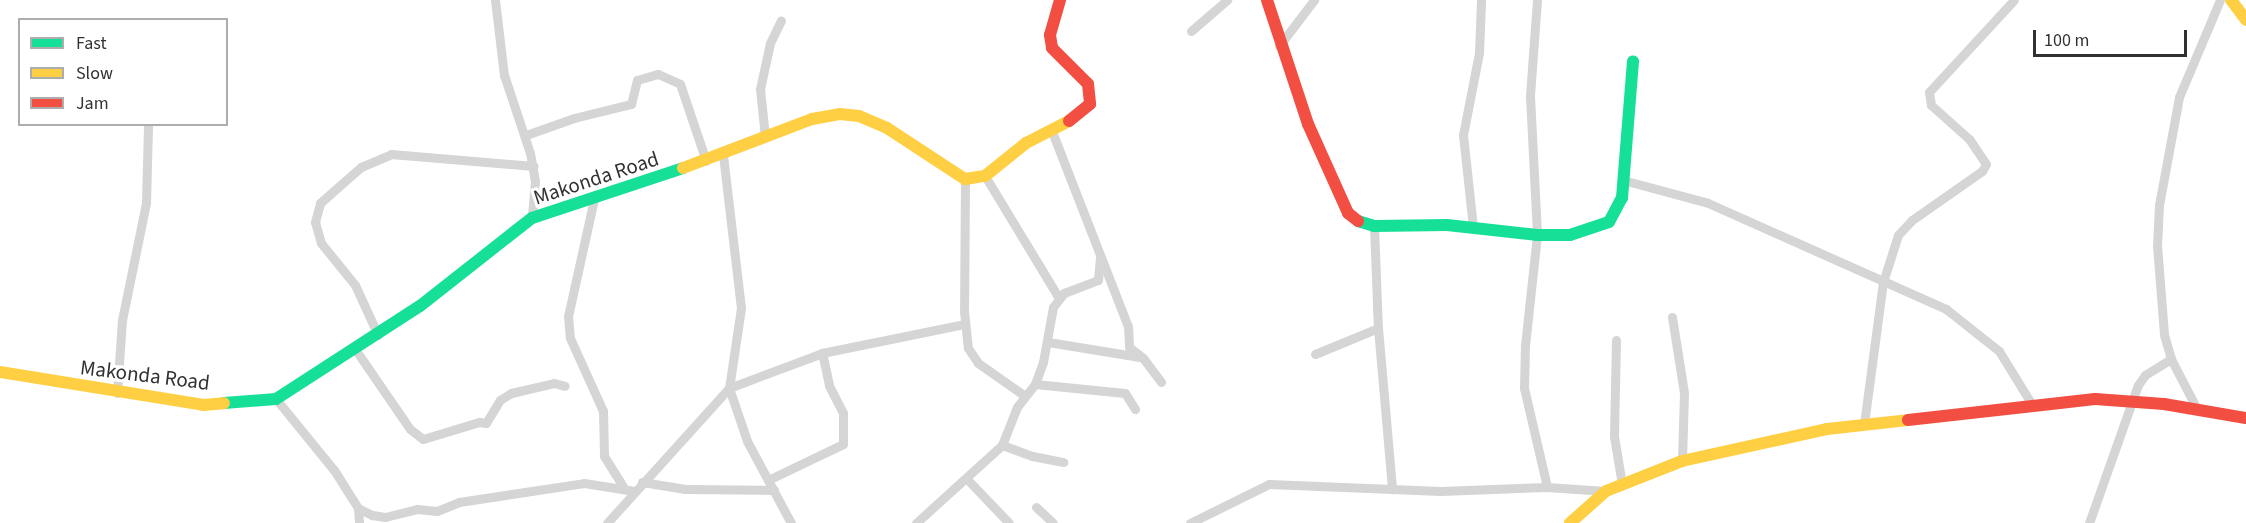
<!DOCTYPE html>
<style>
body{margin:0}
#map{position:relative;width:2246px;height:523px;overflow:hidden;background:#fff;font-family:"Source Sans 3",sans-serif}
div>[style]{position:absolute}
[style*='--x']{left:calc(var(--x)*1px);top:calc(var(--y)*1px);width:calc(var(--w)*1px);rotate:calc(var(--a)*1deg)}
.street>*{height:9px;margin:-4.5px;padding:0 4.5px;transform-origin:4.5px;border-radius:4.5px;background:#d5d5d5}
.fast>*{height:12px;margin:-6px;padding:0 6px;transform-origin:6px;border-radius:6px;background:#16e098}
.slow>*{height:12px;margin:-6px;padding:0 6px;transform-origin:6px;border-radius:6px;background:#ffcf43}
.jam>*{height:12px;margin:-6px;padding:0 6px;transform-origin:6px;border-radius:6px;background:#f24e42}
span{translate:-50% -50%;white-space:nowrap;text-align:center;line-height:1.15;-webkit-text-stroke:6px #fff;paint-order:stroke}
.street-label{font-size:21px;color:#313131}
.legend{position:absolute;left:18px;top:18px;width:210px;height:108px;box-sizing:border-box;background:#fff;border:2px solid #adadad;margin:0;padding:8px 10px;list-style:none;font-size:18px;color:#313131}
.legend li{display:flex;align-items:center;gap:12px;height:30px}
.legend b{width:30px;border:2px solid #adadad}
.scale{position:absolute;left:2033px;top:30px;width:154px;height:27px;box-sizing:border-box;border:3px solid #313131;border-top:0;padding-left:8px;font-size:18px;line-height:21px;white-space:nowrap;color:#313131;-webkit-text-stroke:4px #fff;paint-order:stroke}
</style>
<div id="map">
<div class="street">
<i style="--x:495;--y:0;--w:76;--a:83.2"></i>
<i style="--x:504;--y:75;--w:82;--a:71.6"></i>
<i style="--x:530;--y:153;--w:28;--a:80"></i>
<i style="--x:535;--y:181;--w:37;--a:95"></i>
<i style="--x:1537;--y:0;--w:96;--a:94.2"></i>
<i style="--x:1530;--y:96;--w:139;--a:87.1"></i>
<i style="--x:1537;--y:235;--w:111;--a:96.2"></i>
<i style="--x:1525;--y:345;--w:43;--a:91.3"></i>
<i style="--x:1524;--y:388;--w:102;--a:76.9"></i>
<i style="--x:1191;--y:31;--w:48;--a:-40.7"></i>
<i style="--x:1279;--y:46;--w:58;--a:-52.7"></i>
<i style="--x:1051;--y:129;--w:212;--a:68.7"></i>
<i style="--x:1128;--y:326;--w:21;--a:87"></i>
<i style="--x:1129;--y:347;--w:18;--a:38"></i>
<i style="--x:1143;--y:358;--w:30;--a:53"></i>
<i style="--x:526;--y:135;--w:51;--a:-19.5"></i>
<i style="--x:574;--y:118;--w:59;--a:-13.8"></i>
<i style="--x:631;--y:104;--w:25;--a:-76"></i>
<i style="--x:637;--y:80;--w:22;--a:-16"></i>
<i style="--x:658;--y:74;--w:24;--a:24"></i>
<i style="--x:680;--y:84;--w:81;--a:71.3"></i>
<i style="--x:765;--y:137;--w:48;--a:-95.9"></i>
<i style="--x:760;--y:89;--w:47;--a:-77.7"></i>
<i style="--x:770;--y:43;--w:25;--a:-64"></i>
<i style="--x:723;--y:155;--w:154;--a:83.3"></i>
<i style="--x:741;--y:308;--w:81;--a:98.5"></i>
<i style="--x:729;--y:388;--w:56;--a:71.2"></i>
<i style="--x:747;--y:441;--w:93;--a:61.8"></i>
<i style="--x:985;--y:176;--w:143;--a:58.8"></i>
<i style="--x:965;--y:179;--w:132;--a:90.4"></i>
<i style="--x:964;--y:311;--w:37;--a:84"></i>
<i style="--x:968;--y:348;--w:18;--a:56"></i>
<i style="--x:978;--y:363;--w:57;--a:35.1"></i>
<i style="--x:1623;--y:180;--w:88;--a:15.1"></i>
<i style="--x:1708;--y:203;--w:261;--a:24"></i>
<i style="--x:1946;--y:309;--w:68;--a:38.4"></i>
<i style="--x:1999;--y:351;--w:61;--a:58.4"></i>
<i style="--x:594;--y:199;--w:120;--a:102.5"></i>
<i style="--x:568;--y:316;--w:22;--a:85"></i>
<i style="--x:570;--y:338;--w:80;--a:65.7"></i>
<i style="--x:603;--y:411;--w:45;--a:88.7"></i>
<i style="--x:604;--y:456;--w:36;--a:58"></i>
<i style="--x:1374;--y:226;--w:102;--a:87.8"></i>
<i style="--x:1378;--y:328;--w:162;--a:85"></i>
<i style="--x:1473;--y:227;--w:93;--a:-96.2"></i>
<i style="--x:1463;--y:135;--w:84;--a:-79"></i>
<i style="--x:1479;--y:53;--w:53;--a:-87.8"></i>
<i style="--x:1672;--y:317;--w:77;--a:81"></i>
<i style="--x:1684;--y:393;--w:68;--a:91.7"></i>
<i style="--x:378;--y:335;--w:55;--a:-114.7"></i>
<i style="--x:355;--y:285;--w:54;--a:-129"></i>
<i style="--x:321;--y:243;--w:22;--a:-106"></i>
<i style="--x:315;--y:222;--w:20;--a:-75"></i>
<i style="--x:320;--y:203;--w:55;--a:-41.3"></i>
<i style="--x:361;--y:167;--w:33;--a:-23"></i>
<i style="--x:391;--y:154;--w:143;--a:4.8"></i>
<i style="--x:1616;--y:340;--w:96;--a:91.2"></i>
<i style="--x:1614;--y:436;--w:50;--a:80.7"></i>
<i style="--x:1048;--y:342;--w:93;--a:9.3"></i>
<i style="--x:355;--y:349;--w:97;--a:55.5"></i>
<i style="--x:410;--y:429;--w:16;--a:38"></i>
<i style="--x:423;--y:439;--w:59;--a:-16.9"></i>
<i style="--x:479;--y:422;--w:7;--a:8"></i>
<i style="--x:486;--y:423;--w:27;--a:-59"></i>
<i style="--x:500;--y:400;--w:13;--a:-32"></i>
<i style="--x:511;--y:393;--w:44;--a:-13.1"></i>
<i style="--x:554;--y:383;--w:11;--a:15"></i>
<i style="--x:1315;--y:354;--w:68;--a:-22.4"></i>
<i style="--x:1035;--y:384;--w:90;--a:5.7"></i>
<i style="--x:1125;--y:393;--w:19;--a:58"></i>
<i style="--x:117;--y:393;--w:73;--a:-86.1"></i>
<i style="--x:122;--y:320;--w:119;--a:-78.4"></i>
<i style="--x:146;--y:203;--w:79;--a:-88.5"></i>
<i style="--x:276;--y:399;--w:92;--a:50.8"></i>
<i style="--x:334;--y:470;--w:45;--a:57.7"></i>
<i style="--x:358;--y:508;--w:16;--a:27"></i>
<i style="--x:372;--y:515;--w:13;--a:9"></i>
<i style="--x:385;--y:517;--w:33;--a:-14"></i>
<i style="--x:417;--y:509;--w:20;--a:6"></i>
<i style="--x:437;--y:511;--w:24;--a:-22"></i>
<i style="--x:459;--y:502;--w:126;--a:-8.6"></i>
<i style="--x:584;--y:483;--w:51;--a:9.1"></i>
<i style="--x:2197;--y:409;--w:56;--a:-117.5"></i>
<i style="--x:2171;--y:359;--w:26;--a:-106"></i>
<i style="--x:2164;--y:334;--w:88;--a:-94.5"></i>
<i style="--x:2157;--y:246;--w:41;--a:-87.2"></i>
<i style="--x:2159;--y:205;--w:110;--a:-79.5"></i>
<i style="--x:2179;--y:97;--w:105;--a:-67.1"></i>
<i style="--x:1864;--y:424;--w:143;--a:-82.4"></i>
<i style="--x:1883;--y:282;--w:49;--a:-72.3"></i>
<i style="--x:1898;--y:235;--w:21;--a:-47"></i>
<i style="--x:1912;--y:220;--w:85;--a:-35"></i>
<i style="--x:1982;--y:171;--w:8;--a:-60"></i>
<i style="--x:1986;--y:164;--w:30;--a:-124"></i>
<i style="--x:1969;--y:139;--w:51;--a:-138.2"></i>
<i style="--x:1931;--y:105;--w:13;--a:-99"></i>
<i style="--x:1929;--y:92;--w:125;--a:-47.3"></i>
<i style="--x:1002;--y:445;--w:32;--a:20"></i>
<i style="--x:1032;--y:456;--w:32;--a:11"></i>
<i style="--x:966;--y:478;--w:62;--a:46.3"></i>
<i style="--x:768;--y:480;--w:83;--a:-25.6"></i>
<i style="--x:843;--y:444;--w:31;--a:-90"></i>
<i style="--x:843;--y:413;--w:31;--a:-117"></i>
<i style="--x:829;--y:385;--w:33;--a:-102"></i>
<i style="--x:642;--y:482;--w:44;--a:9.2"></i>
<i style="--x:685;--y:489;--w:89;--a:0.6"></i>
<i style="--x:1036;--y:507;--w:23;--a:43"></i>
<i style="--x:358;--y:508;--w:15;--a:86"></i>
<i style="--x:607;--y:523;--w:182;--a:-47.9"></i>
<i style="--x:729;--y:388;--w:99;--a:-20.6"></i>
<i style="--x:822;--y:353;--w:146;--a:-11.5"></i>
<i style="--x:916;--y:523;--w:116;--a:-42.2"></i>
<i style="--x:1002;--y:445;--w:41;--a:-68.5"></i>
<i style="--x:1017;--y:407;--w:29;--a:-52"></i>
<i style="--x:1035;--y:384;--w:23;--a:-70"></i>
<i style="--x:1043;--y:362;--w:56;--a:-79.7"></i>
<i style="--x:1053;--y:307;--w:18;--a:-52"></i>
<i style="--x:1064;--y:293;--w:36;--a:-21"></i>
<i style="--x:1098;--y:280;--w:24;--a:-85"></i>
<i style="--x:1190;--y:523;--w:88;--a:-26.3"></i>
<i style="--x:1269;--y:484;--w:172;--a:2.3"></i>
<i style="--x:1441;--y:491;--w:106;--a:-2.2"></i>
<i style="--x:1547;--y:487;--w:59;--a:3.9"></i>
<i style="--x:2089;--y:523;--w:146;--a:-70.5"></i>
<i style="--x:2138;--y:385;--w:12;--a:-55"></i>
<i style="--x:2145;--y:375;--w:31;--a:-32"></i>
</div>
<div class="fast">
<i style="--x:1358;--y:221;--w:17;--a:17"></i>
<i style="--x:1374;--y:226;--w:73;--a:-0.8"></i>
<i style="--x:1447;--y:225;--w:91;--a:6.3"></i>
<i style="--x:1537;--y:235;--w:33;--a:0"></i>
<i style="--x:1570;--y:235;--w:41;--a:-18.4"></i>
<i style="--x:1609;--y:222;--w:27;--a:-62"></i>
<i style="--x:1622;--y:198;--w:137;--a:-85.4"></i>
<i style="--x:224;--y:403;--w:52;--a:-4.4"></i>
<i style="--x:276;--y:399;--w:171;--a:-32.9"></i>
<i style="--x:420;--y:306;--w:142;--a:-38.2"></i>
<i style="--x:532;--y:218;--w:159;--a:-18.3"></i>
</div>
<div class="slow">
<i style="--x:2231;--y:0;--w:25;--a:53"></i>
<i style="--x:683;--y:168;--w:138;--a:-20.8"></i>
<i style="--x:812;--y:119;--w:28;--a:-10"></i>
<i style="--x:840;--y:114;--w:19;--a:6"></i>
<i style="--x:859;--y:116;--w:30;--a:23"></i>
<i style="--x:887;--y:128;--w:93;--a:33.2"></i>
<i style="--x:965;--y:179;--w:20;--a:-9"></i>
<i style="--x:985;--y:176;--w:53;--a:-38.8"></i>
<i style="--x:1026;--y:143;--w:48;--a:-27.1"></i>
<i style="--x:0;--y:372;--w:206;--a:9.2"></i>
<i style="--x:203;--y:405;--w:21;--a:-5"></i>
<i style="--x:1570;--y:523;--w:48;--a:-41.6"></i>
<i style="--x:1606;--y:491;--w:82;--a:-21.5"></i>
<i style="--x:1682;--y:461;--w:148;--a:-12.4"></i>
<i style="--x:1827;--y:429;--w:81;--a:-6.3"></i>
</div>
<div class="jam">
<i style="--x:1060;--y:0;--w:36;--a:106"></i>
<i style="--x:1050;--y:35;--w:13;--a:81"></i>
<i style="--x:1052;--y:48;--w:51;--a:45"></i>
<i style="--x:1088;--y:84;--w:20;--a:84"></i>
<i style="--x:1090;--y:104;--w:27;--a:141"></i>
<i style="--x:1267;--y:0;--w:131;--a:71.7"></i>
<i style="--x:1308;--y:124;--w:98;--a:65.8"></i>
<i style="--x:1348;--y:213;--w:13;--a:39"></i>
<i style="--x:1908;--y:420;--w:188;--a:-6.4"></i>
<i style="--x:2095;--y:399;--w:69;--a:4.1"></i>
<i style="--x:2164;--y:404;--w:83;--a:9.7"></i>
</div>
<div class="street-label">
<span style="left:596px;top:178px;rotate:-18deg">Makonda Road</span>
<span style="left:145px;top:375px;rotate:7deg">Makonda Road</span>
</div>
<ul class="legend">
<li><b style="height:8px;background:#16e098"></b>Fast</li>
<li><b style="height:8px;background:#ffcf43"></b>Slow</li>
<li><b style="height:8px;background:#f24e42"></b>Jam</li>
</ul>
<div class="scale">100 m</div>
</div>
